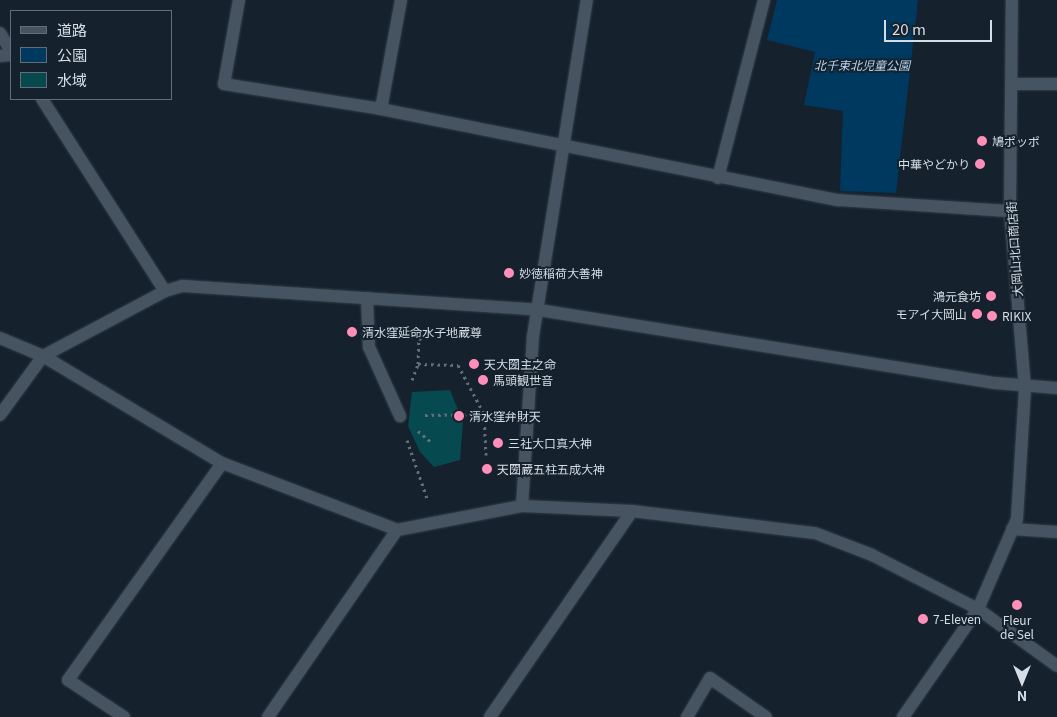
<!DOCTYPE html>
<meta charset="utf-8">
<style>
body{margin:0}
#map{position:relative;width:1057px;height:717px;overflow:hidden;background:#15222d;font-family:Georgia,"Noto Sans JP",serif}
div>[style]{position:absolute}
[style*='--x']{left:calc(var(--x)*1px);top:calc(var(--y)*1px);width:calc(var(--w)*1px);rotate:calc(var(--a)*1deg)}
.green>*{inset:0;background:#00395f}
.water>*{inset:0;background:#06494f}
.path>*{height:3px;margin-top:-1.5px;transform-origin:0;background:repeating-linear-gradient(90deg,#636e78 0 2.5px,transparent 0 6.5px)}
.roads{filter:drop-shadow(0 0 1px #353d47) drop-shadow(0 0 1px #353d47)}
.lane>*{height:12px;margin:-6px;padding:0 6px;transform-origin:6px;border-radius:6px;background:#465461}
.street>*{height:12px;margin:-6px;padding:0 6px;transform-origin:6px;border-radius:6px;background:#465461}
.secondary>*{height:12px;margin:-6px;padding:0 6px;transform-origin:6px;border-radius:6px;background:#465461}
.dots>*{width:14px;height:14px;translate:-50% -50%;box-sizing:border-box;border:2px solid #15222d;border-radius:50%}
span{translate:-50% -50%;white-space:nowrap;text-align:center;line-height:1.15;-webkit-text-stroke:4px #15222d;paint-order:stroke}
.park-label{font-size:12px;color:#b5d4f1;font-style:italic}
.poi-label{font-size:12px;color:#d5dde5}
.left{translate:0 -50%;text-align:left}
.right{translate:-100% -50%;text-align:right}
.street-label{font-size:12px;color:#d5dde5}
.legend{position:absolute;left:10px;top:10px;width:162px;height:90px;box-sizing:border-box;background:#15222d;border:1px solid #626d77;margin:0;padding:6px 9px;list-style:none;font-size:15px;color:#d5dde5}
.legend li{display:flex;align-items:center;gap:10px;height:25px}
.legend b{width:25px;border:1px solid #626d77}
.north{position:absolute;left:997px;top:657px;width:50px;height:50px;-webkit-text-stroke:4px #15222d;paint-order:stroke;rotate:180deg;font-size:14px;font-weight:700;line-height:20px;text-align:center;color:#d5dde5}
.north::after{content:'';display:block;margin:auto;width:18px;height:22px;background:#d5dde5;clip-path:polygon(50% 0,100% 100%,50% 72%,0 100%)}
.scale{position:absolute;left:884px;top:20px;width:108px;height:22px;box-sizing:border-box;border:2px solid #d5dde5;border-top:0;padding-left:6px;font-size:15px;line-height:18px;white-space:nowrap;color:#d5dde5;-webkit-text-stroke:4px #15222d;paint-order:stroke}
</style>
<div id="map">
<div class="green">
<i style="clip-path:polygon(777px 0,918px 0,896px 193px,840px 191px,843px 111px,804px 105px,815px 52px,767px 40px)"></i>
</div>
<div class="water">
<i style="clip-path:polygon(450px 390px,463px 422px,460px 460px,434px 467px,420px 452px,408px 426px,412px 392px)"></i>
</div>
<div class="path">
<i style="--x:506;--y:273;--w:12;--a:5"></i>
<i style="--x:418;--y:364;--w:40;--a:1.4"></i>
<i style="--x:458;--y:365;--w:55;--a:62"></i>
<i style="--x:484;--y:414;--w:41;--a:87.2"></i>
<i style="--x:412;--y:380;--w:17;--a:-69"></i>
<i style="--x:418;--y:364;--w:24;--a:-88"></i>
<i style="--x:419;--y:340;--w:16;--a:-50"></i>
<i style="--x:425;--y:415;--w:59;--a:-1"></i>
<i style="--x:418;--y:431;--w:17;--a:40"></i>
<i style="--x:407;--y:440;--w:61;--a:71"></i>
</div>
<div class="roads">
<div class="lane">
<i style="--x:381;--y:109;--w:111;--a:-79.6"></i>
<i style="--x:718;--y:178;--w:184;--a:-75.5"></i>
<i style="--x:367;--y:298;--w:49;--a:87.7"></i>
<i style="--x:369;--y:347;--w:76;--a:65.8"></i>
<i style="--x:522;--y:506;--w:170;--a:-86.3"></i>
<i style="--x:533;--y:336;--w:340;--a:-80.9"></i>
<i style="--x:1012;--y:529;--w:45;--a:3.8"></i>
<i style="--x:978;--y:609;--w:97;--a:35.8"></i>
<i style="--x:124;--y:717;--w:67;--a:-146.5"></i>
<i style="--x:68;--y:680;--w:266;--a:-54.6"></i>
<i style="--x:268;--y:717;--w:227;--a:-55.4"></i>
<i style="--x:490;--y:717;--w:250;--a:-55.4"></i>
<i style="--x:687;--y:717;--w:45;--a:-59.5"></i>
<i style="--x:710;--y:678;--w:68;--a:34.9"></i>
</div>
<div class="street">
<i style="--x:239;--y:0;--w:85;--a:100.1"></i>
<i style="--x:224;--y:84;--w:159;--a:9"></i>
<i style="--x:381;--y:109;--w:466;--a:11.3"></i>
<i style="--x:838;--y:200;--w:172;--a:3.7"></i>
<i style="--x:0;--y:56;--w:11;--a:-5"></i>
<i style="--x:1012;--y:84;--w:45;--a:0"></i>
<i style="--x:539;--y:310;--w:462;--a:9.1"></i>
<i style="--x:995;--y:383;--w:62;--a:4.6"></i>
<i style="--x:0;--y:338;--w:47;--a:22.7"></i>
<i style="--x:43;--y:356;--w:209;--a:30.9"></i>
<i style="--x:222;--y:463;--w:187;--a:20.9"></i>
<i style="--x:397;--y:530;--w:127;--a:-10.9"></i>
<i style="--x:522;--y:506;--w:110;--a:2.6"></i>
<i style="--x:632;--y:511;--w:184;--a:6.9"></i>
<i style="--x:815;--y:533;--w:61;--a:21.1"></i>
<i style="--x:872;--y:555;--w:119;--a:27"></i>
<i style="--x:0;--y:415;--w:73;--a:-53.9"></i>
<i style="--x:43;--y:356;--w:138;--a:-28"></i>
<i style="--x:903;--y:717;--w:131;--a:-55.2"></i>
<i style="--x:978;--y:609;--w:98;--a:-66.6"></i>
<i style="--x:1017;--y:519;--w:131;--a:-86.5"></i>
<i style="--x:1025;--y:388;--w:178;--a:-94.8"></i>
<i style="--x:1010;--y:211;--w:211;--a:-89.5"></i>
</div>
<div class="secondary">
<i style="--x:0;--y:33;--w:21;--a:59"></i>
<i style="--x:42;--y:99;--w:228;--a:57.4"></i>
<i style="--x:165;--y:291;--w:18;--a:-16"></i>
<i style="--x:182;--y:286;--w:358;--a:3.8"></i>
</div>
</div>
<div class="dots">
<i style="left:982px;top:141px;background:#ff8eb9"></i>
<i style="left:980px;top:164px;background:#ff8eb9"></i>
<i style="left:509px;top:273px;background:#ff8eb9"></i>
<i style="left:991px;top:296px;background:#ff8eb9"></i>
<i style="left:977px;top:314px;background:#ff8eb9"></i>
<i style="left:992px;top:316px;background:#ff8eb9"></i>
<i style="left:352px;top:332px;background:#ff8eb9"></i>
<i style="left:474px;top:364px;background:#ff8eb9"></i>
<i style="left:483px;top:380px;background:#ff8eb9"></i>
<i style="left:459px;top:416px;background:#ff8eb9"></i>
<i style="left:498px;top:443px;background:#ff8eb9"></i>
<i style="left:487px;top:469px;background:#ff8eb9"></i>
<i style="left:1017px;top:605px;background:#ff8eb9"></i>
<i style="left:923px;top:619px;background:#ff8eb9"></i>
</div>
<div class="park-label">
<span style="left:862px;top:65px">北千束北児童公園</span>
</div>
<div class="poi-label">
<span class="left" style="left:992px;top:141px">鳩ポッポ</span>
<span class="right" style="left:970px;top:164px">中華やどかり</span>
<span class="left" style="left:519px;top:273px">妙徳稲荷大善神</span>
<span class="right" style="left:981px;top:296px">鴻元食坊</span>
<span class="right" style="left:967px;top:314px">モアイ大岡山</span>
<span class="left" style="left:1002px;top:316px">RIKIX</span>
<span class="left" style="left:362px;top:332px">清水窪延命水子地蔵尊</span>
<span class="left" style="left:484px;top:364px">天大圀主之命</span>
<span class="left" style="left:493px;top:380px">馬頭観世音</span>
<span class="left" style="left:469px;top:416px">清水窪弁財天</span>
<span class="left" style="left:508px;top:443px">三社大口真大神</span>
<span class="left" style="left:497px;top:469px">天圀蔵五柱五成大神</span>
<span class="left" style="left:933px;top:619px">7-Eleven</span>
<span style="left:1017px;top:627px">Fleur<br>de Sel</span>
</div>
<div class="street-label">
<span style="left:1014px;top:249px;rotate:-94deg">大岡山北口商店街</span>
</div>
<ul class="legend">
<li><b style="height:6px;background:#465461"></b>道路</li>
<li><b style="height:14px;background:#00395f"></b>公園</li>
<li><b style="height:14px;background:#06494f"></b>水域</li>
</ul>
<div class="north">N</div>
<div class="scale">20 m</div>
</div>
